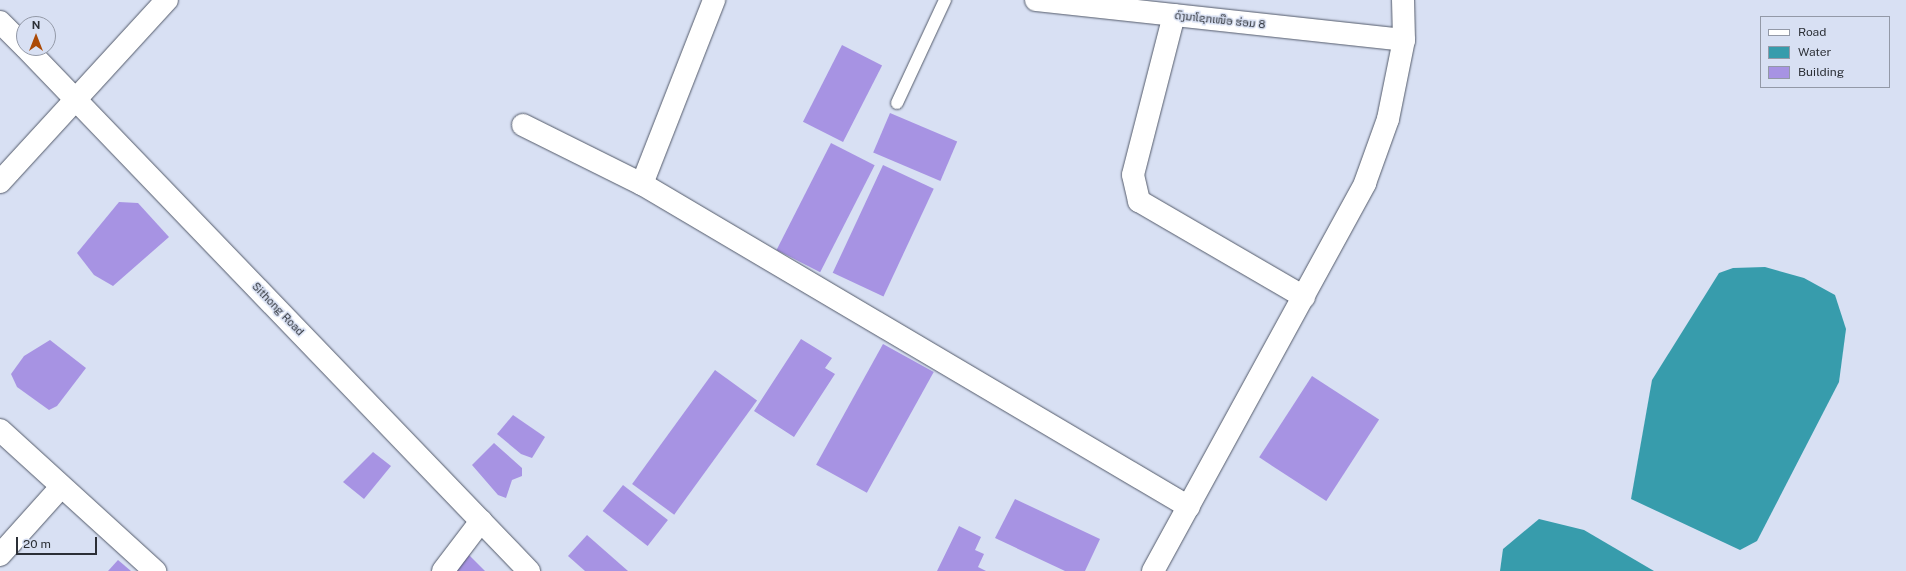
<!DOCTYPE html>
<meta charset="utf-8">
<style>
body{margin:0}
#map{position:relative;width:1906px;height:571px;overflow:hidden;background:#d8e0f3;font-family:"Public Sans","Noto Sans Lao",sans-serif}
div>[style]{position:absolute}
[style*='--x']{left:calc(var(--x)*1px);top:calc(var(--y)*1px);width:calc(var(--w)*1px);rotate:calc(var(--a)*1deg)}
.water>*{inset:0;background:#379cac}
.building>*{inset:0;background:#a793e3;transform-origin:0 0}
.roads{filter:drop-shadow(0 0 1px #535a6a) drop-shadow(0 0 1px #535a6a)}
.lane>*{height:12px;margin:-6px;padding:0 6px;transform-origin:6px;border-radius:6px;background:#fff}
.street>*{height:22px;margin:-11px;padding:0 11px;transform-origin:11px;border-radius:11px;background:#fff}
.secondary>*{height:22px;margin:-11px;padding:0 11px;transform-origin:11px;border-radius:11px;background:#fff}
span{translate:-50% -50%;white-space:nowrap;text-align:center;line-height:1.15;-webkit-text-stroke:3px #d8e0f3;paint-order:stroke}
.street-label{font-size:11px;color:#2b2f36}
.legend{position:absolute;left:1760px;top:16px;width:130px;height:72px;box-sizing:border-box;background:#d8e0f3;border:1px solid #9399a7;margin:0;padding:5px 7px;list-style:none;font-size:12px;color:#2b2f36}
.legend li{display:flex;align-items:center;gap:8px;height:20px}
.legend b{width:20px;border:1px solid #9399a7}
.north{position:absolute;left:16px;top:16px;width:40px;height:40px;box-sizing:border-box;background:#d8e0f3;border:1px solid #9399a7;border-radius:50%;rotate:0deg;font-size:11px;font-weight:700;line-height:16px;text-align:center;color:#2b2f36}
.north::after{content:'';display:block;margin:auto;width:14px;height:18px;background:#ab4a07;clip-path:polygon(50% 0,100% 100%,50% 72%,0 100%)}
.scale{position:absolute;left:16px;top:537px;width:81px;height:18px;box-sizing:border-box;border:2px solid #2b2f36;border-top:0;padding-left:5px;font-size:12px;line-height:14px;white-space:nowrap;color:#2b2f36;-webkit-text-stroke:3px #d8e0f3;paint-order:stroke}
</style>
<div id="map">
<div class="water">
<i style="clip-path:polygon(1733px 268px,1765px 267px,1804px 278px,1835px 295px,1846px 329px,1839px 382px,1757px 541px,1740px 550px,1631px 499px,1652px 380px,1719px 273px)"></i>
<i style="clip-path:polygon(1539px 519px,1584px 530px,1654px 571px,1500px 571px,1503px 549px)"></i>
</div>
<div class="building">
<i style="left:842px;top:45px;width:45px;height:86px;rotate:27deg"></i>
<i style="left:890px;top:113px;width:73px;height:43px;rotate:23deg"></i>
<i style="left:831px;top:143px;width:49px;height:120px;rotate:27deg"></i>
<i style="left:883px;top:165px;width:56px;height:119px;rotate:25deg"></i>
<i style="clip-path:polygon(119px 202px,138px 203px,169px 237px,113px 286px,94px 275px,77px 253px)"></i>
<i style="clip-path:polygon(801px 339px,832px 358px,825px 368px,835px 374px,794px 437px,754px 411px)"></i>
<i style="clip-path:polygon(50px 340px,86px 368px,57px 406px,49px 410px,17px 387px,11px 374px,24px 356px)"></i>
<i style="left:883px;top:344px;width:58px;height:138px;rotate:29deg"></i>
<i style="left:715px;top:370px;width:52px;height:141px;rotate:36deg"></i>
<i style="left:1312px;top:376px;width:80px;height:97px;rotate:33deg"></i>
<i style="clip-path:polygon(513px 415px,545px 437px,532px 458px,521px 454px,497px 434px)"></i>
<i style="clip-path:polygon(494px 443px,522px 468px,522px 476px,512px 480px,506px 498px,498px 495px,472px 465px)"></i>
<i style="clip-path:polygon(373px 452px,391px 466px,364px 499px,343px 482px)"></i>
<i style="left:623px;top:485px;width:57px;height:33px;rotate:38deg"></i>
<i style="clip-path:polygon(1015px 499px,1100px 539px,1085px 571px,1065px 571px,995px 538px)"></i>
<i style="clip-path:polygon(959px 526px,981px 537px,975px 550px,984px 554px,978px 567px,986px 571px,937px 571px)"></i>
<i style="clip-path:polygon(587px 535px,628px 571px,585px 571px,568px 556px)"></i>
<i style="clip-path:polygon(466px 552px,485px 571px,451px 571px)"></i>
<i style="clip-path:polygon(118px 560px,131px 571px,108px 571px)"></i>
</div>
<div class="roads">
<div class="lane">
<i style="--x:897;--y:103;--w:114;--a:-65"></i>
</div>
<div class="street">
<i style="--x:1036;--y:0;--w:370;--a:6.2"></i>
<i style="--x:1174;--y:15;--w:165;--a:104.4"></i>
<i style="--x:1133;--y:175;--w:27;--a:77"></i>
<i style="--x:1139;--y:201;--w:191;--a:30.2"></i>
<i style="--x:523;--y:125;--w:133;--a:26.4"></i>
<i style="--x:642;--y:184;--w:635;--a:30.56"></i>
<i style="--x:0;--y:182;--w:247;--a:-47.5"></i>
<i style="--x:642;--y:184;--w:198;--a:-68.6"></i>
<i style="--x:0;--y:430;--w:210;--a:42.3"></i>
<i style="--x:0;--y:555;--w:91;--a:-48.1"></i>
<i style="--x:443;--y:571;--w:63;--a:-52.8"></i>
</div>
<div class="secondary">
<i style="--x:0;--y:22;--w:34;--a:45"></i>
<i style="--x:26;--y:48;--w:726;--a:46.12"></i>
<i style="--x:1153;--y:571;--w:442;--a:-61.3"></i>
<i style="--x:1365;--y:183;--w:68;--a:-70.2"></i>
<i style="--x:1388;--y:119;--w:81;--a:-78.6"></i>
<i style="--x:1404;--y:40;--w:40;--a:-91.4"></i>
</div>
</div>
<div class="street-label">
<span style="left:1220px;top:20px;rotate:6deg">ດົງນາໂຊກເໜືອ ຮ່ອມ 8</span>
<span style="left:278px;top:309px;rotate:46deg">Sithong Road</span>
</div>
<ul class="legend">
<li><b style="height:5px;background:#fff"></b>Road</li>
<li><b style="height:11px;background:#379cac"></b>Water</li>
<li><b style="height:11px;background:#a793e3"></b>Building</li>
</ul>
<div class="north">N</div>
<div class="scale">20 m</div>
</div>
